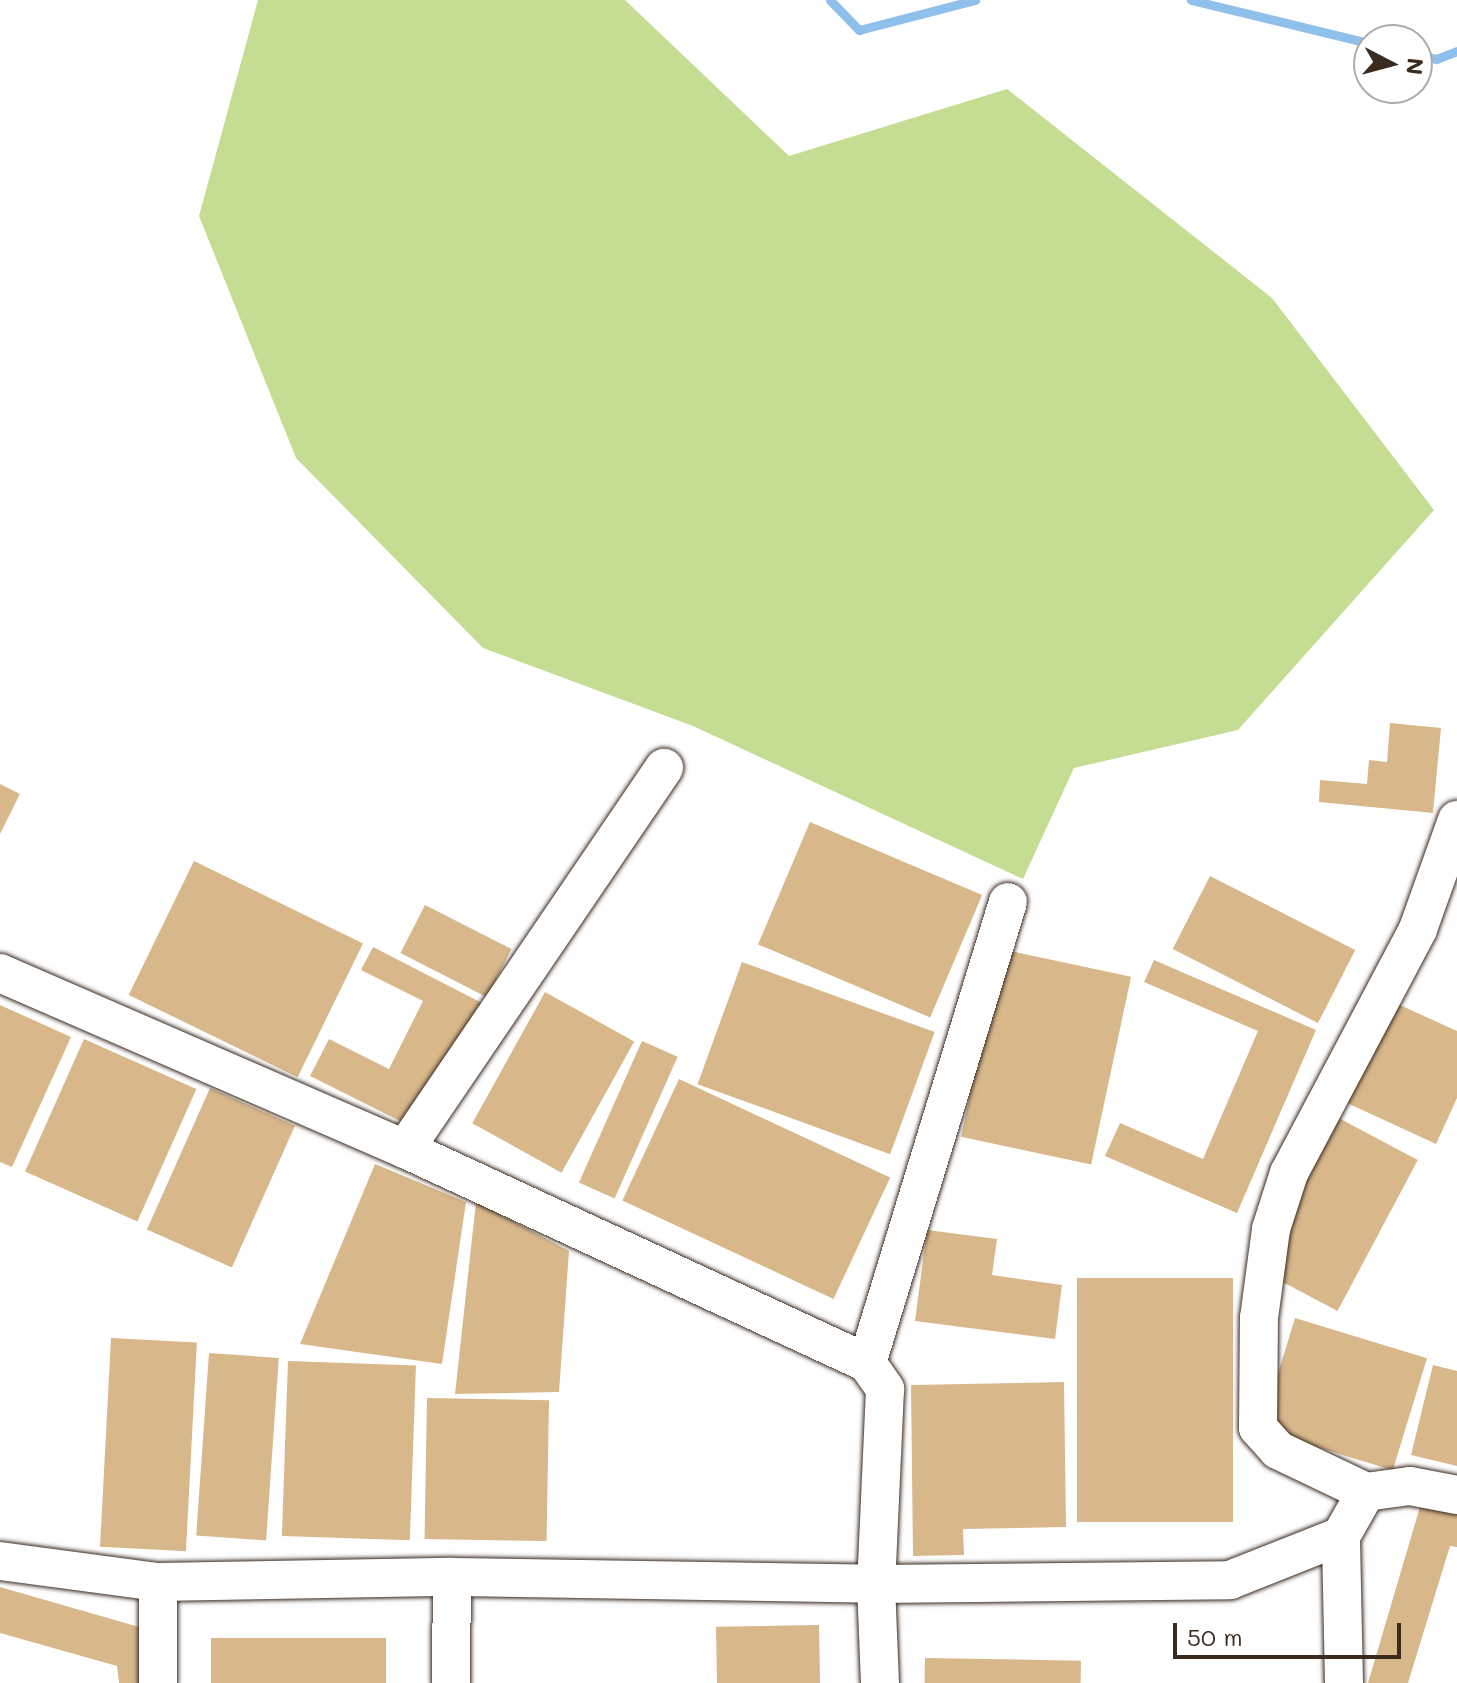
<!DOCTYPE html>
<style>
body{margin:0}
#map{position:relative;width:1457px;height:1683px;overflow:hidden;background:#fff;font-family:Mali,sans-serif}
div>[style]{position:absolute}
[style*='--x']{left:calc(var(--x)*1px);top:calc(var(--y)*1px);width:calc(var(--w)*1px);rotate:calc(var(--a)*1deg)}
.green>*{inset:0;background:#c5dd93}
.stream>*{height:9px;margin:-4.5px;padding:0 4.5px;transform-origin:4.5px;border-radius:4.5px;background:#8fc0eb}
.building>*{inset:0;background:#d8b78b;transform-origin:0 0}
.roads{filter:drop-shadow(0 0 2px #3b2a1e) drop-shadow(0 0 2px #3b2a1e)}
.minor>*{height:38px;margin:-19px;padding:0 19px;transform-origin:19px;border-radius:19px;background:#fff}
span{translate:-50% -50%;white-space:nowrap;text-align:center;line-height:1.15;-webkit-text-stroke:6px #fff;paint-order:stroke}
.north{position:absolute;left:1353px;top:24px;width:80px;height:80px;box-sizing:border-box;background:#fff;border:2px solid #b1aaa5;border-radius:50%;rotate:96deg;font-size:22px;font-weight:700;line-height:32px;text-align:center;color:#3b2a1e}
.north::after{content:'';display:block;margin:auto;width:28px;height:36px;background:#3b2a1e;clip-path:polygon(50% 0,100% 100%,50% 72%,0 100%)}
.scale{position:absolute;left:1173px;top:1623px;width:228px;height:36px;box-sizing:border-box;border:4px solid #3b2a1e;border-top:0;padding-left:10px;font-size:24px;line-height:28px;white-space:nowrap;color:#3b2a1e;-webkit-text-stroke:6px #fff;paint-order:stroke}
</style>
<div id="map">
<div class="green">
<i style="clip-path:polygon(258px 0,625px 0,789px 156px,1007px 89px,1272px 298px,1434px 510px,1238px 730px,1074px 768px,1023px 879px,693px 726px,483px 648px,296px 458px,199px 216px)"></i>
</div>
<div class="stream">
<i style="--x:830;--y:0;--w:42;--a:46"></i>
<i style="--x:859;--y:30;--w:120;--a:-14.5"></i>
<i style="--x:1191;--y:0;--w:183;--a:13.6"></i>
<i style="--x:1417;--y:54;--w:20;--a:15"></i>
<i style="--x:1436;--y:59;--w:22;--a:-21"></i>
</div>
<div class="building">
<i style="clip-path:polygon(1390px 723px,1441px 728px,1433px 813px,1319px 802px,1320px 780px,1367px 784px,1369px 760px,1387px 762px)"></i>
<i style="clip-path:polygon(0 784px,20px 794px,0 834px)"></i>
<i style="left:810px;top:822px;width:187px;height:133px;rotate:23deg"></i>
<i style="left:194px;top:861px;width:188px;height:149px;rotate:26deg"></i>
<i style="left:1210px;top:876px;width:163px;height:82px;rotate:27deg"></i>
<i style="left:425px;top:905px;width:97px;height:54px;rotate:27deg"></i>
<i style="clip-path:polygon(373px 947px,482px 1003px,418px 1130px,310px 1076px,329px 1039px,389px 1069px,423px 1001px,361px 970px)"></i>
<i style="left:1001px;top:949px;width:133px;height:192px;rotate:12deg"></i>
<i style="clip-path:polygon(1154px 960px,1316px 1030px,1237px 1213px,1105px 1156px,1120px 1123px,1203px 1159px,1258px 1031px,1144px 982px)"></i>
<i style="left:742px;top:962px;width:205px;height:130px;rotate:20deg"></i>
<i style="left:545px;top:992px;width:102px;height:150px;rotate:29deg"></i>
<i style="clip-path:polygon(1391px 1001px,1457px 1031px,1457px 1098px,1436px 1144px,1345px 1102px)"></i>
<i style="clip-path:polygon(0 1005px,71px 1037px,12px 1167px,0 1162px)"></i>
<i style="left:84px;top:1039px;width:123px;height:145px;rotate:24deg"></i>
<i style="left:642px;top:1041px;width:39px;height:155px;rotate:24deg"></i>
<i style="left:679px;top:1079px;width:233px;height:134px;rotate:25deg"></i>
<i style="left:210px;top:1088px;width:93px;height:155px;rotate:24deg"></i>
<i style="left:1333px;top:1115px;width:96px;height:171px;rotate:28deg"></i>
<i style="clip-path:polygon(375px 1164px,466px 1202px,442px 1364px,300px 1344px)"></i>
<i style="clip-path:polygon(476px 1202px,569px 1251px,559px 1392px,455px 1394px)"></i>
<i style="clip-path:polygon(927px 1230px,997px 1239px,992px 1275px,1062px 1285px,1055px 1339px,915px 1321px)"></i>
<i style="left:1233px;top:1278px;width:244px;height:156px;rotate:90deg"></i>
<i style="left:1295px;top:1318px;width:138px;height:117px;rotate:17deg"></i>
<i style="left:111px;top:1338px;width:86px;height:209px;rotate:3deg"></i>
<i style="left:209px;top:1353px;width:70px;height:183px;rotate:4deg"></i>
<i style="left:288px;top:1361px;width:128px;height:175px;rotate:2deg"></i>
<i style="clip-path:polygon(1433px 1365px,1457px 1371px,1457px 1466px,1411px 1455px)"></i>
<i style="clip-path:polygon(1064px 1382px,1066px 1527px,963px 1529px,964px 1555px,913px 1556px,911px 1385px)"></i>
<i style="left:427px;top:1398px;width:122px;height:141px;rotate:1deg"></i>
<i style="clip-path:polygon(1422px 1500px,1457px 1507px,1457px 1547px,1450px 1546px,1408px 1683px,1368px 1683px)"></i>
<i style="clip-path:polygon(0 1587px,153px 1631px,151px 1683px,119px 1683px,117px 1666px,0 1633px)"></i>
<i style="left:819px;top:1625px;width:58px;height:103px;rotate:89deg"></i>
<i style="left:211px;top:1638px;width:175px;height:45px"></i>
<i style="left:925px;top:1658px;width:156px;height:25px;rotate:1deg"></i>
</div>
<div class="roads">
<div class="minor">
<i style="--x:0;--y:973;--w:442;--a:23.5"></i>
<i style="--x:405;--y:1149;--w:509;--a:24.85"></i>
<i style="--x:867;--y:1363;--w:32;--a:55"></i>
<i style="--x:885;--y:1389;--w:195;--a:92.6"></i>
<i style="--x:876;--y:1584;--w:99;--a:87.7"></i>
<i style="--x:405;--y:1149;--w:461;--a:-55.8"></i>
<i style="--x:867;--y:1363;--w:482;--a:-73"></i>
<i style="--x:1366;--y:1492;--w:98;--a:-154.5"></i>
<i style="--x:1278;--y:1450;--w:30;--a:-132"></i>
<i style="--x:1258;--y:1428;--w:110;--a:-89.5"></i>
<i style="--x:1259;--y:1318;--w:90;--a:-82.3"></i>
<i style="--x:1271;--y:1229;--w:59;--a:-72.2"></i>
<i style="--x:1289;--y:1173;--w:276;--a:-62.1"></i>
<i style="--x:1418;--y:929;--w:116;--a:-70.3"></i>
<i style="--x:0;--y:1561;--w:159;--a:7.6"></i>
<i style="--x:158;--y:1582;--w:294;--a:-1"></i>
<i style="--x:452;--y:1577;--w:424;--a:0.9"></i>
<i style="--x:876;--y:1584;--w:354;--a:-0.6"></i>
<i style="--x:1230;--y:1580;--w:119;--a:-21.6"></i>
<i style="--x:158;--y:1683;--w:101;--a:-90"></i>
<i style="--x:451;--y:1683;--w:106;--a:-89.5"></i>
<i style="--x:1344;--y:1683;--w:147;--a:-91.2"></i>
<i style="--x:1341;--y:1536;--w:51;--a:-60.4"></i>
<i style="--x:1366;--y:1492;--w:44;--a:-7.8"></i>
<i style="--x:1410;--y:1486;--w:48;--a:10.8"></i>
</div>
</div>
<div class="north">N</div>
<div class="scale">50 m</div>
</div>
